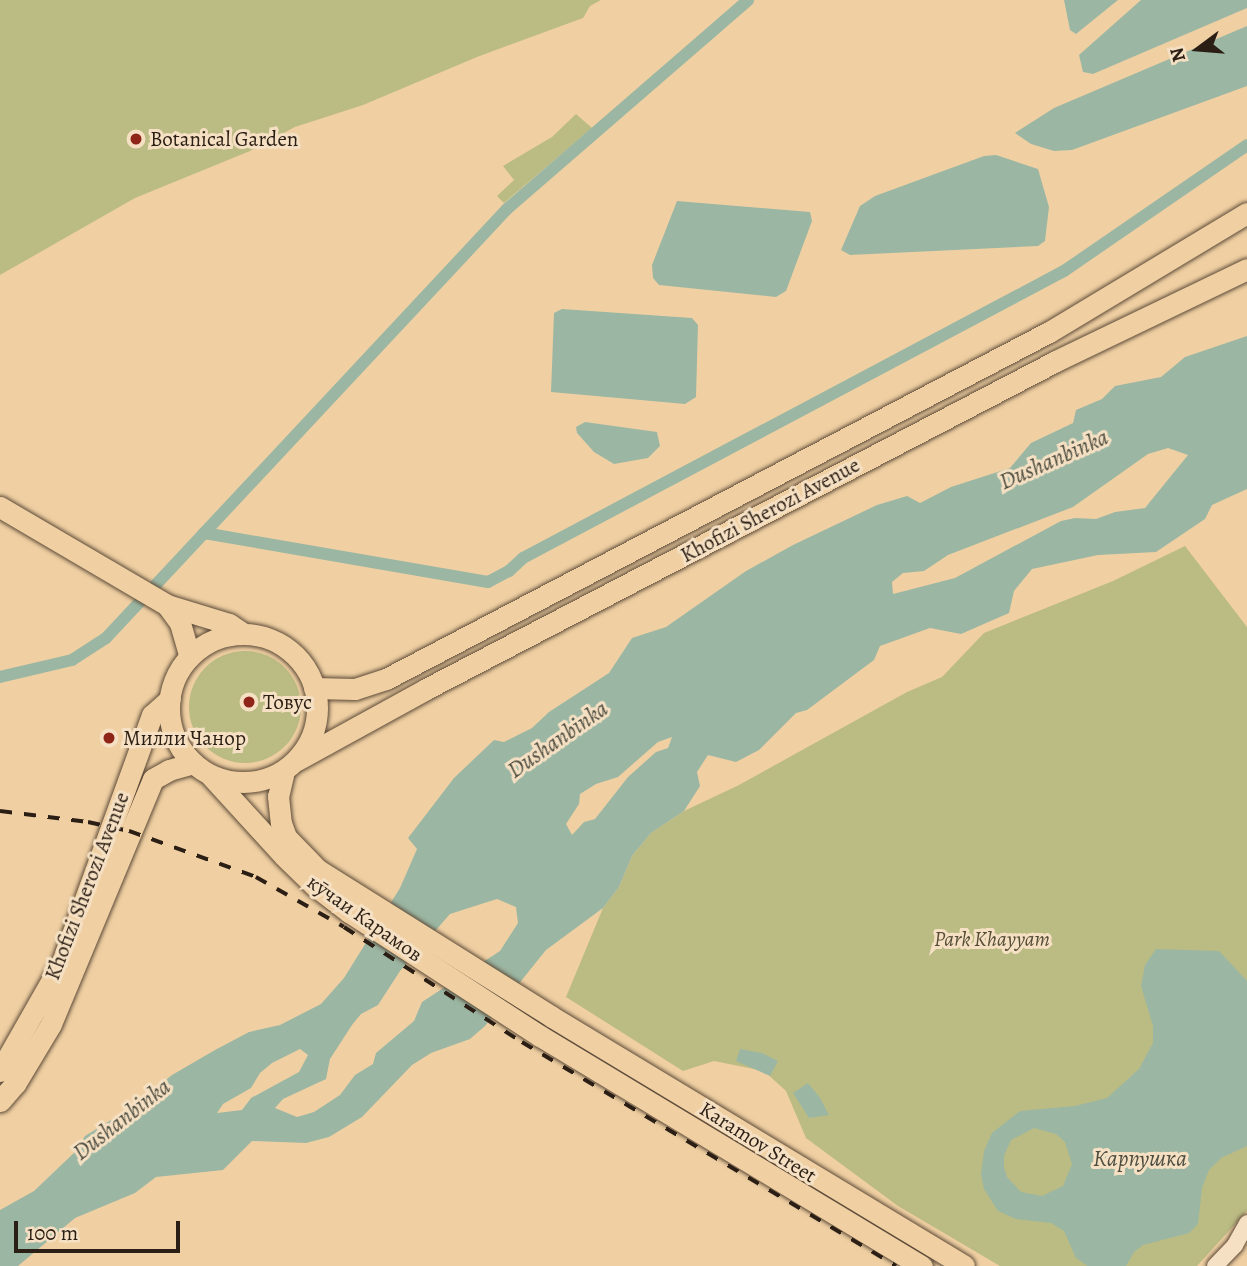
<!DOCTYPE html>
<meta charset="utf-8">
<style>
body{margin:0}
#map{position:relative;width:1247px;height:1266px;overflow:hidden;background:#f0d0a3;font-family:Alegreya,serif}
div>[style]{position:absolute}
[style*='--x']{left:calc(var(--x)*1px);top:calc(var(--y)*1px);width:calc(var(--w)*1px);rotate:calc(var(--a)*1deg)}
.green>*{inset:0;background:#bbbb84}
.round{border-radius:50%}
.water>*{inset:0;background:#9bb7a3}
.canal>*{height:12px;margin:-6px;padding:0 6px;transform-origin:6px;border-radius:6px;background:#9bb7a3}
.roads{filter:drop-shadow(0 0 2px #5c4a38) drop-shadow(0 0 2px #5c4a38)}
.minor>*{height:16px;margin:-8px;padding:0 8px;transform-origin:8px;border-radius:8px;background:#f5e0c3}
.major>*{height:21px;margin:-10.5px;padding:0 10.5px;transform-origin:10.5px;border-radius:10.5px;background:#f0d0a3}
.major>.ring{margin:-10.5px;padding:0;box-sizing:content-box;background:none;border:21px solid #f0d0a3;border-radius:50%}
.rail>*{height:3.5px;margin-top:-1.75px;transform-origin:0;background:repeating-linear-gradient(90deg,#2b1e14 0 12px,transparent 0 24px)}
.dots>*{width:19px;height:19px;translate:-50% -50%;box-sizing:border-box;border:4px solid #f5e0c3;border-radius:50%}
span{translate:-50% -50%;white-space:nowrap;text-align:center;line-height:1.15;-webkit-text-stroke:6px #f5e0c3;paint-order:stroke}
.poi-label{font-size:21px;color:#2b1e14}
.left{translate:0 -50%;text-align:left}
.street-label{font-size:21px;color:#2b1e14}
.park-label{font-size:21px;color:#564d36;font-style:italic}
.water-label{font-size:23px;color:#4d4c3f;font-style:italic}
.north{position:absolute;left:1163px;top:14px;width:70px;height:70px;-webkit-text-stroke:5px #f5e0c3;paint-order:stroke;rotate:254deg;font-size:19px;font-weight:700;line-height:28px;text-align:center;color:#2b1e14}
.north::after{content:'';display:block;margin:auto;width:24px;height:32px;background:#2b1e14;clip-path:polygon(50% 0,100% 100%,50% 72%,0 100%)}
.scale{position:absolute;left:14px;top:1221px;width:166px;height:32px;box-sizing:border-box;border:4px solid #2b1e14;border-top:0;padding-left:9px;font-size:21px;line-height:24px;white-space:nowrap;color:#2b1e14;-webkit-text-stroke:5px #f5e0c3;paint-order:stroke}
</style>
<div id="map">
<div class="green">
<i style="clip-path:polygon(0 0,601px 0,590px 6px,583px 18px,477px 57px,363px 105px,295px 127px,250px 151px,135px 198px,0 275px)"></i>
<i style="clip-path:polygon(576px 114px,592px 128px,504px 203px,497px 196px,514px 180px,503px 166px,552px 137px)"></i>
<i style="clip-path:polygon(1185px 546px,1247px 627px,1247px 1211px,1197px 1266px,1000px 1266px,898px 1206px,806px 1138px,786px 1091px,764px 1071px,714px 1061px,683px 1071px,566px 997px,603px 908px,619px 887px,632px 856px,651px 833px,684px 811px,739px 785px,907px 692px,942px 677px,984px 633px,1113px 581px)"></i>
<i class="round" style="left:189px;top:651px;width:112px;height:112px"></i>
</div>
<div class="water">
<i style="clip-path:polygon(1064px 0,1118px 0,1076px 34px,1070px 30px)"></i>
<i style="clip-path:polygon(1141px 0,1247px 0,1247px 8px,1093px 74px,1083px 72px,1079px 55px)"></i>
<i style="clip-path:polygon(1247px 26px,1247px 86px,1072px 150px,1054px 151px,1031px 144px,1015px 133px,1054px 108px)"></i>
<i style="clip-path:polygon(996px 155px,1038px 169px,1049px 207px,1045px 241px,1038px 246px,850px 255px,841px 250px,860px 206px,875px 196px,984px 156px)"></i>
<i style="clip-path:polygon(677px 201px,810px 212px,812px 221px,786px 291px,776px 297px,659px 285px,653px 278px,652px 265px)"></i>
<i style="clip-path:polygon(562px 309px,692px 318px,698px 325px,696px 397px,685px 404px,551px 392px,554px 313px)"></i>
<i style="clip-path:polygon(evenodd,1247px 336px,1247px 489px,1212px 505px,1205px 519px,1156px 552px,1098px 555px,1032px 569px,1014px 591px,1009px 613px,961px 634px,930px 628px,880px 646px,874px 660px,807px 710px,796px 713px,759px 750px,736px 762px,708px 755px,697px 772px,700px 786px,684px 811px,651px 833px,632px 856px,619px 887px,603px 908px,546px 950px,485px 1026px,470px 1039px,431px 1053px,412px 1065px,362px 1117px,329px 1137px,306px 1143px,252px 1141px,223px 1170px,156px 1177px,135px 1193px,75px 1218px,18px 1266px,0 1266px,0 1210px,34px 1191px,76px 1151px,85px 1136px,132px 1107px,172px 1075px,215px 1050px,249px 1032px,280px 1025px,321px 1004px,344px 978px,400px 888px,417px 849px,408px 838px,454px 778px,494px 740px,504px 742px,532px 728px,549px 712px,609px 673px,632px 638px,666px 627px,746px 571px,793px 545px,877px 505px,907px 496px,920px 503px,951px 487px,1010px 468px,1031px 443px,1073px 423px,1076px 410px,1102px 399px,1115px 386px,1161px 377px,1185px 357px,1247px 336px,1168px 448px,1188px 455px,1145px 508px,1115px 512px,1096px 519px,1075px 518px,1061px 521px,955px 578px,893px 594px,892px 582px,903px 573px,924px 571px,948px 555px,1073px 507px,1148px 454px,1168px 448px,1247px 336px,672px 737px,668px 748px,656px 752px,628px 777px,595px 819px,584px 822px,572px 835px,566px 824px,579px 804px,580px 794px,596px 784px,618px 777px,658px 742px,672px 737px,1247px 336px,497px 899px,516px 907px,518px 923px,500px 951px,422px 1002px,414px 1021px,376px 1053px,373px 1064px,355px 1075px,340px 1095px,314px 1112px,297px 1117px,275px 1108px,283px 1099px,326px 1079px,330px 1059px,352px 1025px,361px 1014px,378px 1005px,400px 971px,450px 914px,497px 899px,1247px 336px,300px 1049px,308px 1055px,299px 1072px,251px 1098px,242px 1110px,217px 1113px,223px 1104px,251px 1088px,260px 1073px,272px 1063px,300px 1049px)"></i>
<i style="clip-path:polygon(585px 422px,657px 432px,660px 446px,648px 458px,614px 464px,594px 452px,577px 433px,576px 427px)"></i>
<i style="clip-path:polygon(evenodd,1156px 949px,1219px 951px,1247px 981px,1247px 1146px,1221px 1158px,1209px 1170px,1202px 1188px,1198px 1224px,1189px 1233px,1143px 1245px,1134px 1252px,1126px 1266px,1088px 1266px,1076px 1258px,1064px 1231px,1051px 1223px,1016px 1219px,998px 1211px,984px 1189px,981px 1175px,984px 1151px,992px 1133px,1020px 1111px,1075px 1106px,1107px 1098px,1139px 1069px,1153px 1043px,1153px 1026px,1141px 986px,1145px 965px,1156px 949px,1034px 1128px,1056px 1134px,1065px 1142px,1072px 1164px,1063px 1186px,1042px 1196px,1021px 1192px,1007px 1177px,1004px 1167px,1004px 1156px,1011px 1140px,1034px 1128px)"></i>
<i style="clip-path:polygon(740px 1049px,762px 1053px,778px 1061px,770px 1076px,736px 1061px)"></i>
<i style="clip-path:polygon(808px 1083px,820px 1098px,829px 1115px,809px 1118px,793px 1093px)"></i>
</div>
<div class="canal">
<i style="--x:204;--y:533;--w:288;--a:9.8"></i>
<i style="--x:488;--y:582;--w:24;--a:-28"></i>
<i style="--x:509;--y:571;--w:19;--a:-43"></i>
<i style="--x:523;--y:558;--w:612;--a:-27.95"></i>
<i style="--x:1064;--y:271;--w:222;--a:-34.5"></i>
<i style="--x:0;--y:677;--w:74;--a:-13.3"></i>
<i style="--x:72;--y:660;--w:40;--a:-32.9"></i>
<i style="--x:106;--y:638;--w:587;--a:-46.93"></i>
<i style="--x:507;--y:209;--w:319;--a:-40.9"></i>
</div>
<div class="roads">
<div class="minor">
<i style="--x:1215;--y:1266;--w:29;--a:-46"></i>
<i style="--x:1235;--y:1245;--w:25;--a:-61"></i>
</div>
<div class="major">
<i style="--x:0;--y:507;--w:194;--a:30.4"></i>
<i style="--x:167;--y:605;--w:65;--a:17"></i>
<i style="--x:229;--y:624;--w:18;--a:34"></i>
<i style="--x:167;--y:605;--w:22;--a:54"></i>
<i style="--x:180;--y:623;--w:35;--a:74"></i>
<i class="ring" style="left:169px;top:634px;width:127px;height:127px"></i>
<i style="--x:314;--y:688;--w:41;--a:1.4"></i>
<i style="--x:355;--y:689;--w:33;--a:-18"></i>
<i style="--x:386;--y:679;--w:748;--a:-27.63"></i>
<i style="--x:1049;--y:332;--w:231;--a:-31"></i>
<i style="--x:297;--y:760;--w:147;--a:-28.8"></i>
<i style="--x:426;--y:689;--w:710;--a:-27.5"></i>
<i style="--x:1056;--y:361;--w:212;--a:-25.7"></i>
<i style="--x:284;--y:771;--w:26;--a:103"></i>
<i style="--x:278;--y:796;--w:27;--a:84"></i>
<i style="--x:281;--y:823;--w:15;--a:70"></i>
<i style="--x:286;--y:837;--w:46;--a:45.9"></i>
<i style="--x:318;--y:870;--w:276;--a:32.1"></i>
<i style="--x:552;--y:1017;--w:481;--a:31.1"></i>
<i style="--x:211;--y:776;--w:108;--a:47.6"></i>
<i style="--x:284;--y:856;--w:43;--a:44.1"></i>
<i style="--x:315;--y:886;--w:43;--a:37.4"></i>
<i style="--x:349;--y:912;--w:228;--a:33"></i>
<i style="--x:540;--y:1036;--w:446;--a:31.1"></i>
<i style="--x:0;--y:1071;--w:125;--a:-60.4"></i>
<i style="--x:62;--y:962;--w:263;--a:-70"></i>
<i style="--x:152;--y:715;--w:24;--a:-42"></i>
<i style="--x:0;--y:1101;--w:23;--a:-49"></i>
<i style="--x:15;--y:1084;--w:70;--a:-59"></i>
<i style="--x:51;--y:1024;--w:265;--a:-67.4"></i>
<i style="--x:153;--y:779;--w:18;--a:-29"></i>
<i style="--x:169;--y:770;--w:25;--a:-16"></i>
</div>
</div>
<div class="rail">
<i style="--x:0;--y:811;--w:89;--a:7.1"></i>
<i style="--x:88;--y:822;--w:42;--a:12.4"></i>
<i style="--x:129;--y:831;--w:135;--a:19.9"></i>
<i style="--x:256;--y:877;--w:101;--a:29.6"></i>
<i style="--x:344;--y:927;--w:212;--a:32.9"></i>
<i style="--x:522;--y:1042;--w:436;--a:30.9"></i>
</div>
<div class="dots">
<i style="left:136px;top:139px;background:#8f2418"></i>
<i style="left:249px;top:702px;background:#8f2418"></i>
<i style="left:109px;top:738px;background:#8f2418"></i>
</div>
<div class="poi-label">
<span class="left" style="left:150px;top:139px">Botanical Garden</span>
<span class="left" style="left:263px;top:702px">Товус</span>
<span class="left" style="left:123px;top:738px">Милли Чанор</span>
</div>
<div class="street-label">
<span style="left:770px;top:510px;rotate:-28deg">Khofizi Sherozi Avenue</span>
<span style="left:87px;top:886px;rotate:-69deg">Khofizi Sherozi Avenue</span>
<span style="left:365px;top:918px;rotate:35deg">кӯчаи Карамов</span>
<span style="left:758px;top:1142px;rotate:32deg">Karamov Street</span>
</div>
<div class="park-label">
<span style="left:992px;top:939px">Park Khayyam</span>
</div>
<div class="water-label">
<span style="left:1054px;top:460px;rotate:-24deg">Dushanbinka</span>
<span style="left:558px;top:740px;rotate:-35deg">Dushanbinka</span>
<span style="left:122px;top:1120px;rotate:-38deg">Dushanbinka</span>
<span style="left:1140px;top:1159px">Карпушка</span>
</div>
<div class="north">N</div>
<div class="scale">100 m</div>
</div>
